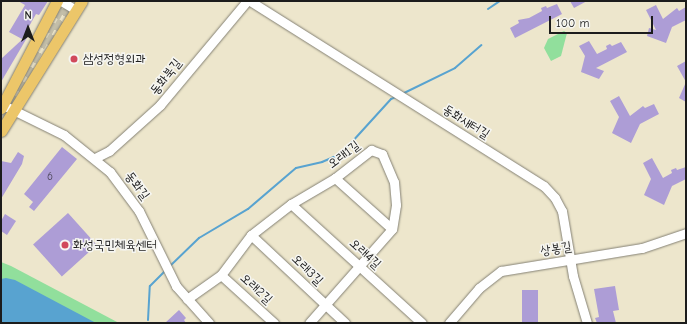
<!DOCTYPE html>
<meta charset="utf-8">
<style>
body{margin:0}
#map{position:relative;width:687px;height:324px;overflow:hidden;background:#ede6cc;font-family:"Comic Neue","Poor Story",sans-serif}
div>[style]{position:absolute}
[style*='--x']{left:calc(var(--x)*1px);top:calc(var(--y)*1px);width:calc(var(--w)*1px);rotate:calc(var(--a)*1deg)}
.green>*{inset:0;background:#91df9c}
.water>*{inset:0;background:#58a3d0}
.stream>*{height:2px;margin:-1px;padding:0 1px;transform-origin:1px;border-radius:1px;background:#58a3d0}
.building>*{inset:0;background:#ad9dd6;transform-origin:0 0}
.major-tunnel>*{height:11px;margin-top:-5.5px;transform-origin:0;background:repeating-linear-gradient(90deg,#c3bea9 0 11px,transparent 0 16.5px)}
.roads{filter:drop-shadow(0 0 1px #848174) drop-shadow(0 0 1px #848174)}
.minor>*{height:9px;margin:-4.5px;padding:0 4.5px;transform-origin:4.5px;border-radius:4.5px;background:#fff}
.major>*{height:11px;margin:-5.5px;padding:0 5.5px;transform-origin:5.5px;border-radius:5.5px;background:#ecc669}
.dots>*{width:11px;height:11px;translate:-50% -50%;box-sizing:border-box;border:2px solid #f6f6f2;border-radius:50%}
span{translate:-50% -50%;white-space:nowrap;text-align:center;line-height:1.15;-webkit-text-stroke:3px #f6f6f2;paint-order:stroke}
.number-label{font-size:11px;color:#403c4a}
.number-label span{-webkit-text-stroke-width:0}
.poi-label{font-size:13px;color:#1c1c1c}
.left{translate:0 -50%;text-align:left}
.street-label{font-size:13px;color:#1c1c1c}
.frame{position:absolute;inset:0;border:2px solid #1c1c1c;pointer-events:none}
.north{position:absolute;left:8px;top:8px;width:40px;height:40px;-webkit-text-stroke:3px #f6f6f2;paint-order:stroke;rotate:0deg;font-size:11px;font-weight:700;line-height:16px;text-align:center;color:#1c1c1c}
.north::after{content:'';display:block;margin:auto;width:14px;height:18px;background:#1c1c1c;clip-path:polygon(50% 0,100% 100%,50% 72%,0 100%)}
.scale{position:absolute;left:549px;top:16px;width:104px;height:18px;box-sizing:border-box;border:2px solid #1c1c1c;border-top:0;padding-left:5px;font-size:12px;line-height:14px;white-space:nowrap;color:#1c1c1c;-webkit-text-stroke:3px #f6f6f2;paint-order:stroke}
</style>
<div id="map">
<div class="green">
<i style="clip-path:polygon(564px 31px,567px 33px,561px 56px,551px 61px,544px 48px,548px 39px)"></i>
<i style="clip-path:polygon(1px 262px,11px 266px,119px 323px,1px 323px)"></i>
</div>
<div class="water">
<i style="clip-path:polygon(6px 278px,15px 280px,96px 323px,1px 323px,1px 279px)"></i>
</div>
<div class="stream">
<i style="--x:488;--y:9;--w:14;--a:-34"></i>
<i style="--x:402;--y:94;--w:59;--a:-26.1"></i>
<i style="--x:455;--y:68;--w:35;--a:-41"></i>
<i style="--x:169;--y:267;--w:42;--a:-44"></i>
<i style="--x:199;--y:238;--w:57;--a:-30.6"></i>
<i style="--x:248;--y:209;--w:63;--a:-40.5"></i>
<i style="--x:296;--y:168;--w:27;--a:-13"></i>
<i style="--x:322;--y:162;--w:21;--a:-23"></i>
<i style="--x:341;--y:154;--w:74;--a:-47.7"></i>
<i style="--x:391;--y:99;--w:5;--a:-22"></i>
<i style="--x:148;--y:320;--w:34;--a:-87"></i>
<i style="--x:150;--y:286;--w:23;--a:-45"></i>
</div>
<div class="building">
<i style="clip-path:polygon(18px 1px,48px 1px,39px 15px,36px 14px,22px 39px,9px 32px,25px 5px)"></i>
<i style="clip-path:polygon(570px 1px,587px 1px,574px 8px)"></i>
<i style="clip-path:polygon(557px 4px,562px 14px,515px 38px,510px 28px,519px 23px,518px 20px,529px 18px,542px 11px,541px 8px,546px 6px,547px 8px)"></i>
<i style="clip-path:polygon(656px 5px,663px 19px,677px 8px,679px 11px,686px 7px,686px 20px,672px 27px,666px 43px,647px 36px,649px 28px,656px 30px,646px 10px)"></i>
<i style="clip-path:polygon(27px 35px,28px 36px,1px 82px,1px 59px)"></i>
<i style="clip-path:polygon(589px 41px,597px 54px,607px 49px,606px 46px,610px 44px,612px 46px,621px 42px,627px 52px,596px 68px,604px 71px,599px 79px,581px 72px,585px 56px,579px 46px)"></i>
<i style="clip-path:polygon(686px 61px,686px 102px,679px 98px,686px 82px,677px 66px)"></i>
<i style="clip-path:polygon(619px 96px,630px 116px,643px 106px,645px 108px,654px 104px,659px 114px,640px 124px,631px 143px,612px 133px,619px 117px,610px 101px)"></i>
<i style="clip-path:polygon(62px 147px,77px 159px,34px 211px,29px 207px,33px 202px,24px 194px)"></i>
<i style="clip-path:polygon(18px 152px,24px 156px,22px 164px,1px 199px,1px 161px,11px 163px)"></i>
<i style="clip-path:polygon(652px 158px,663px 178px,672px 173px,671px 170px,676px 168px,677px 170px,686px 167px,686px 179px,672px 186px,664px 205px,644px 195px,651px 179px,643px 163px)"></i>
<i style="left:68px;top:213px;width:43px;height:47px;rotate:48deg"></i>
<i style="clip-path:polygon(5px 214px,16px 221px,7px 235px,1px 231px,1px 221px)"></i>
<i style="clip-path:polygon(615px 286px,619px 310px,613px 311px,616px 323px,597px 323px,595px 318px,599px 317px,594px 289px)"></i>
<i style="left:522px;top:290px;width:16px;height:33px"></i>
<i style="clip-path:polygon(179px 310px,186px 318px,184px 320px,186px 323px,165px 323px)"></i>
</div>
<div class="major-tunnel">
<i style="--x:49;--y:45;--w:51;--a:-60.4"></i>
<i style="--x:1;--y:119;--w:133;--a:-62.3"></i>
</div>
<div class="roads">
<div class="minor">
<i style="--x:61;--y:1;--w:17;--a:31"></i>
<i style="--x:250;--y:1;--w:347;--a:32.2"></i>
<i style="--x:544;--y:186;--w:16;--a:47"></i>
<i style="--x:555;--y:198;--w:15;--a:62"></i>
<i style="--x:562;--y:211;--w:66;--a:80.4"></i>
<i style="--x:573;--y:276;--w:49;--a:73.4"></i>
<i style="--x:1;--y:104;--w:70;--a:26.2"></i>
<i style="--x:64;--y:135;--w:59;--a:38.8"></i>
<i style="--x:110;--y:172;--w:49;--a:53.4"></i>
<i style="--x:139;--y:211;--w:84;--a:63.7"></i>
<i style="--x:176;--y:286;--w:50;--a:48.3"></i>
<i style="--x:95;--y:158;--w:16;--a:-27"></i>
<i style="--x:109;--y:151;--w:69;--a:-42"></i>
<i style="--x:160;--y:105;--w:136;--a:-50.1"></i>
<i style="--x:335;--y:178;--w:76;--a:41.8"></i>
<i style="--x:291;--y:204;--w:177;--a:42.3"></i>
<i style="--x:251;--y:235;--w:129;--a:43.1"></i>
<i style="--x:221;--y:275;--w:72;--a:42.2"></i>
<i style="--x:187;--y:299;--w:42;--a:-35.2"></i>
<i style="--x:221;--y:275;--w:50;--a:-53.1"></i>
<i style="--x:251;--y:235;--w:51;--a:-37.8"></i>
<i style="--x:291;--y:204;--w:51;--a:-30.6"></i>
<i style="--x:335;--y:178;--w:46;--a:-37.9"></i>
<i style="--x:371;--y:150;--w:12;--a:20"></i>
<i style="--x:382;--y:154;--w:30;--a:67"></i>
<i style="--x:394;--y:182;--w:23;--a:85"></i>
<i style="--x:396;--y:205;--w:24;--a:99"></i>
<i style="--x:392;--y:229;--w:125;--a:131.4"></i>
<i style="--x:449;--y:323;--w:46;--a:-49.4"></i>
<i style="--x:479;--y:288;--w:28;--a:-38"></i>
<i style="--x:501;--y:271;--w:143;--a:-9.3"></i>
<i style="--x:642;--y:248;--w:46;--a:-18.8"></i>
</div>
<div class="major">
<i style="--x:1;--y:108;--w:121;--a:-62.4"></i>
<i style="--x:1;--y:131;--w:153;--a:-58.1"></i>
</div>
</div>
<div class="dots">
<i style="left:74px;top:59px;background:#d1495b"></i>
<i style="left:65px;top:245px;background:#d1495b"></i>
</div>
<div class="number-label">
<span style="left:50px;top:177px">6</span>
</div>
<div class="poi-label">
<span class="left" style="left:83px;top:59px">삼성정형외과</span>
<span class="left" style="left:73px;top:245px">화성국민체육센터</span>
</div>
<div class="street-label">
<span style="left:166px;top:77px;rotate:-52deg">동화북길</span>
<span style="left:466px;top:122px;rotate:32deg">동화새터길</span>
<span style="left:344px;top:155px;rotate:-37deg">오래1길</span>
<span style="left:137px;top:186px;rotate:53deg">동화길</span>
<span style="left:556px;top:249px;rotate:-9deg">상봉길</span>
<span style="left:365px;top:254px;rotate:42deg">오래4길</span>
<span style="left:307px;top:270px;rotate:44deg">오래3길</span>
<span style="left:256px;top:289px;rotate:42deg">오래2길</span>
</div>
<div class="frame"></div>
<div class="north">N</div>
<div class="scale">100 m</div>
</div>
